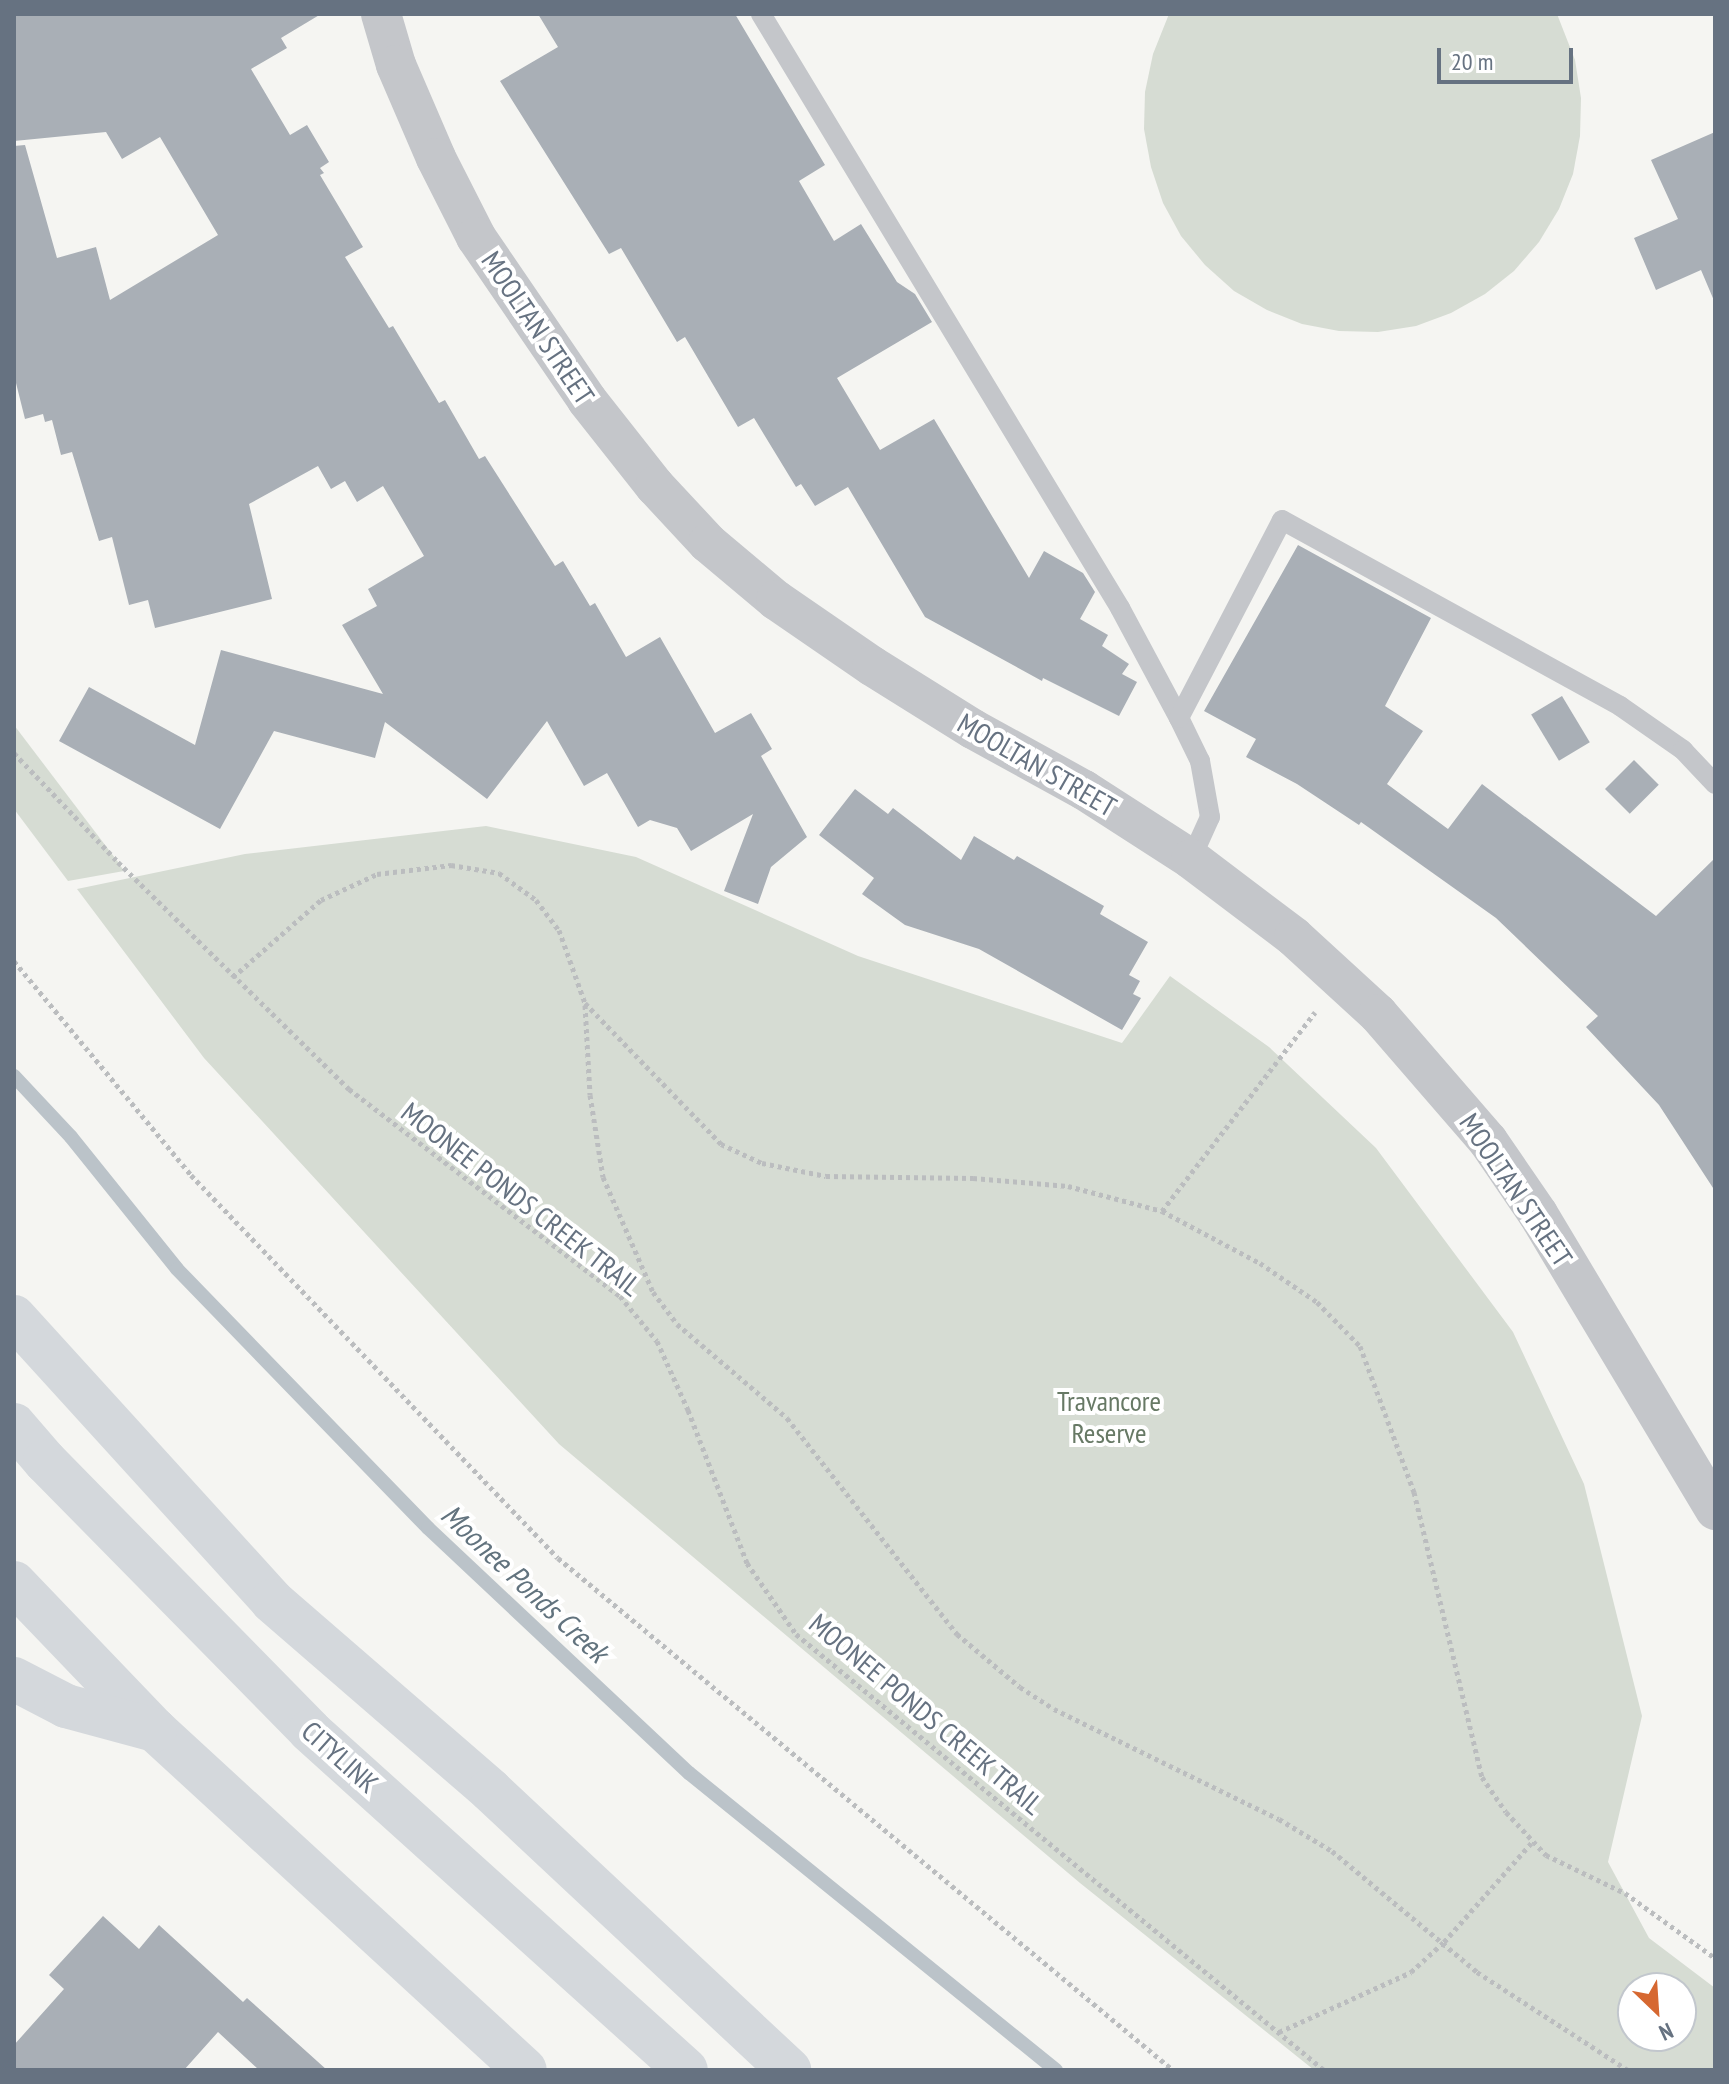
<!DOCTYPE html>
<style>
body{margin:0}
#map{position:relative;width:1729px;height:2084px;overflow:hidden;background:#f5f5f2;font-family:"PT Sans Narrow",sans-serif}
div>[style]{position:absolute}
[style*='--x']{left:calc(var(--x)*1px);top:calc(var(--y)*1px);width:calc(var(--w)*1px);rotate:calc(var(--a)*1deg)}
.green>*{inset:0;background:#d6dcd3}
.stream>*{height:14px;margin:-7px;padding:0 7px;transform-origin:7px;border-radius:7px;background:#bbc3c9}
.building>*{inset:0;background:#a9afb6;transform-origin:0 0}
.path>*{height:5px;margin-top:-2.5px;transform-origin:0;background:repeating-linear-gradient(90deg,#bbbdbf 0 4px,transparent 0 8px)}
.lane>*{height:20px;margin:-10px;padding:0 10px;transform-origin:10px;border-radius:10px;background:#c4c6ca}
.street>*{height:40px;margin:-20px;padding:0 20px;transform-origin:20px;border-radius:20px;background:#c4c6ca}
.highway>*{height:44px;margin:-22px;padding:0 22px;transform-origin:22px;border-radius:22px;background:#d4d8dc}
span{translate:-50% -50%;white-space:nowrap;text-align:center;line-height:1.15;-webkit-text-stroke:8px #fff;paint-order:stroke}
.street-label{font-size:28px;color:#667281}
.park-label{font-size:28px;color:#677965}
.water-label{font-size:30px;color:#62737e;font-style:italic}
.frame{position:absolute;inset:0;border:16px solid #667281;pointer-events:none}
.north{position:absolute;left:1617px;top:1972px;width:80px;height:80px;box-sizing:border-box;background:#fff;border:2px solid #c2c7cd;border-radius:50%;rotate:155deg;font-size:22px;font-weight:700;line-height:32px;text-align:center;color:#667281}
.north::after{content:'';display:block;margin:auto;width:28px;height:36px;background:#d66831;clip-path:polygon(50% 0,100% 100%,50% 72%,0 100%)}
.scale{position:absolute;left:1437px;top:48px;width:136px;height:36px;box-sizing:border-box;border:4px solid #667281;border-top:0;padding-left:10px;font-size:24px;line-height:28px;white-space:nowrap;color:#667281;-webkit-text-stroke:6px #fff;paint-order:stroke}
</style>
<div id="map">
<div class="green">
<i style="clip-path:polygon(1169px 14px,1557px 14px,1575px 60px,1581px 98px,1580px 136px,1573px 174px,1559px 209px,1539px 242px,1514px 271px,1485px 294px,1451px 313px,1416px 326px,1378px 332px,1339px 331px,1302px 324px,1267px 310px,1234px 291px,1205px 265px,1181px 236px,1163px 203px,1151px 167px,1144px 129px,1145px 92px,1153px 54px)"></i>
<i style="clip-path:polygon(14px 725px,118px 862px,124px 871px,68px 881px,14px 809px)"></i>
<i style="clip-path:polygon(evenodd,486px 826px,636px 857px,858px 956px,1122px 1043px,1170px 976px,1269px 1047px,1376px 1148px,1513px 1332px,1584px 1484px,1642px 1716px,1608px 1862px,1649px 1938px,1715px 1988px,1715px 2070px,1314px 2070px,1080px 1883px,559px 1444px,204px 1058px,77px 889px,245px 854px,486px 826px,1681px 1988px,1681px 2036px,1633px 2036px,1633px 1988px,1681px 1988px)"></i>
</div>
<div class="stream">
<i style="--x:14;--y:1076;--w:83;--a:46.9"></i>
<i style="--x:71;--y:1137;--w:169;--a:51.2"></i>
<i style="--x:177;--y:1269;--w:361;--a:45.9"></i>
<i style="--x:428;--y:1528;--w:358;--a:43.2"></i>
<i style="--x:689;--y:1773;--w:472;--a:39"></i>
</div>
<div class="building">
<i style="clip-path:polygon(14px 14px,321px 14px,281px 38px,287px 48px,251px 69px,290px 135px,307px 125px,329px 162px,320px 168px,324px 173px,320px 175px,363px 247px,345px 257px,389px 328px,393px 326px,439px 403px,445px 400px,479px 459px,485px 456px,555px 566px,563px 561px,590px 606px,595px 603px,626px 657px,660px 637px,715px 733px,751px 713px,772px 749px,761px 756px,807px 837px,771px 867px,758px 904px,724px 891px,753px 814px,691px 851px,677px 828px,650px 820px,638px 827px,607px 773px,584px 786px,547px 721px,487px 799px,385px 722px,375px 758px,274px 731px,220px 829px,59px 741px,89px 687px,195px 745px,221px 650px,383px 694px,342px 625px,377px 606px,368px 589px,424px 556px,383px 486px,357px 502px,345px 481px,331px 489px,318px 466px,249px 504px,272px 599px,155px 628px,148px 600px,129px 605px,112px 537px,99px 541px,72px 452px,61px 455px,52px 420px,45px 422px,43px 414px,25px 419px,14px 375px,14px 146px,25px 145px,57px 258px,96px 247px,110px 300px,218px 235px,160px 137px,122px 159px,106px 132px,14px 141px)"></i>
<i style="clip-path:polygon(538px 14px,735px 14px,825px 165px,799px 181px,834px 241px,861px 224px,897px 282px,915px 294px,932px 322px,837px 378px,880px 450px,934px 419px,1029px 578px,1044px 551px,1083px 573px,1095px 592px,1080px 619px,1108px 635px,1102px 646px,1129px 664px,1122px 674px,1137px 682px,1119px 716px,1043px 678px,1042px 681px,925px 617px,848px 487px,815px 506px,801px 484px,796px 487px,754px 418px,738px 427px,685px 337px,677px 342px,621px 248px,609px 254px,500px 81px,558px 47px)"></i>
<i style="clip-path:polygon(1715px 132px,1715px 303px,1701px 270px,1656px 290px,1634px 238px,1678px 219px,1651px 160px)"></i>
<i style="clip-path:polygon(1298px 545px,1431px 618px,1385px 706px,1423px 731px,1387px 784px,1448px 829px,1482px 784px,1656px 916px,1715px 858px,1715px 1191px,1659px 1105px,1586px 1027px,1598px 1016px,1496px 918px,1361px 822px,1359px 825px,1297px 784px,1246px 757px,1256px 739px,1204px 711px)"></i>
<i style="left:1562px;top:696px;width:54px;height:36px;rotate:59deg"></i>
<i style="left:1634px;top:760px;width:35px;height:41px;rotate:45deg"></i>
<i style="clip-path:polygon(855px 789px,888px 814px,893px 808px,961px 860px,974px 836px,1014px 860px,1017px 856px,1104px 906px,1100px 914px,1148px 942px,1129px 975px,1140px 981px,1133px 994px,1141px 998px,1122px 1030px,979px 949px,905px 925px,862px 894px,874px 878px,819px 835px)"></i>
<i style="clip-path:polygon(103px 1916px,139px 1949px,159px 1925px,243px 2002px,247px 1998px,327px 2070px,259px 2070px,218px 2032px,184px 2070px,14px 2070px,14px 2045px,64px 1989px,49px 1975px)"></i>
</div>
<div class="path">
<i style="--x:14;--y:753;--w:151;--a:46.3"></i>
<i style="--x:118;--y:862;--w:324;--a:44.5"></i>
<i style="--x:349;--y:1089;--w:341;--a:37.4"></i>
<i style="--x:620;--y:1296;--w:58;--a:50.6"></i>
<i style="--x:657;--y:1341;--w:76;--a:65.8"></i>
<i style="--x:688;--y:1410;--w:164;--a:68.9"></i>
<i style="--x:747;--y:1563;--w:86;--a:55.4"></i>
<i style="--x:796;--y:1634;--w:685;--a:39.55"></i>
<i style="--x:14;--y:961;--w:278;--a:50.4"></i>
<i style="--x:191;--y:1175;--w:530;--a:46.22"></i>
<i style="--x:558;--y:1558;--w:800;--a:39.78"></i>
<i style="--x:233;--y:977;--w:117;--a:-41.2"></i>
<i style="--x:321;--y:900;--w:62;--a:-24.9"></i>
<i style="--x:377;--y:874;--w:75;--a:-6.9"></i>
<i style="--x:451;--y:865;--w:49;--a:9.5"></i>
<i style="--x:499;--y:873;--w:46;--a:36.1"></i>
<i style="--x:536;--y:900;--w:38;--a:53"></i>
<i style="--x:559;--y:930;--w:77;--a:70.4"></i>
<i style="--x:585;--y:1003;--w:196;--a:46"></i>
<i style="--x:721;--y:1144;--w:45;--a:24.9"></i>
<i style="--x:762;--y:1163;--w:65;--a:11.5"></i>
<i style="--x:826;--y:1176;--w:147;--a:0.8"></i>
<i style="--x:973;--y:1178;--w:95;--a:4.8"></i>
<i style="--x:1068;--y:1186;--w:97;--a:14.9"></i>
<i style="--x:1162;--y:1211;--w:111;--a:28"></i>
<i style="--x:1260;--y:1263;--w:69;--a:34.4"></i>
<i style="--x:1317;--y:1302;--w:62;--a:45.7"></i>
<i style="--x:1360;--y:1346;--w:156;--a:69.7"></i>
<i style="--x:1414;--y:1492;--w:293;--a:76.6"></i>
<i style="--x:1482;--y:1777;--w:42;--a:55.6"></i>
<i style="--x:1506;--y:1812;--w:59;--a:47.1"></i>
<i style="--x:1546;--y:1855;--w:88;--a:25.7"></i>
<i style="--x:1625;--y:1893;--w:111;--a:35.8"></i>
<i style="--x:585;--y:1005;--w:90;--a:86.8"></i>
<i style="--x:590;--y:1095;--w:83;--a:81"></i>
<i style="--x:603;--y:1177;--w:125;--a:66.5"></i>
<i style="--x:653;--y:1292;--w:40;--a:53"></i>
<i style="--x:677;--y:1324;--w:145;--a:40.5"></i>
<i style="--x:787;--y:1418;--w:275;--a:51.8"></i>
<i style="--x:957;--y:1634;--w:82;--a:40.1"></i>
<i style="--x:1020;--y:1687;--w:40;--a:32.9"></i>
<i style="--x:1054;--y:1709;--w:250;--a:26.1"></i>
<i style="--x:1279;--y:1819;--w:62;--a:31.1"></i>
<i style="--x:1332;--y:1851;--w:189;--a:39.8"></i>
<i style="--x:1477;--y:1972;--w:180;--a:33"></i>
<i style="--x:1162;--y:1211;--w:251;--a:-52.4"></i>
<i style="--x:1279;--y:2032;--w:145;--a:-24.4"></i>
<i style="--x:1411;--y:1972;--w:45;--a:-42.3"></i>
<i style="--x:1444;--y:1942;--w:135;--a:-48.6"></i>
</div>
<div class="lane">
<i style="--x:761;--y:14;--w:694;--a:58.85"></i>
<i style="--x:1120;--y:608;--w:125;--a:61.8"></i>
<i style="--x:1179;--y:718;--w:48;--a:64"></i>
<i style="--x:1200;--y:761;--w:57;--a:79.9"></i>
<i style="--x:1210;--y:817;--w:46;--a:114.3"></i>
<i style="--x:1179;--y:718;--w:223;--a:-62.5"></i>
<i style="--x:1282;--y:520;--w:386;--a:28.8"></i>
<i style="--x:1620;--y:706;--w:77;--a:34.9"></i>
<i style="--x:1683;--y:750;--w:47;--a:46.7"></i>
</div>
<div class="street">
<i style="--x:381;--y:14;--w:53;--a:73.6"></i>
<i style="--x:396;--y:65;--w:101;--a:66.7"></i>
<i style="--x:436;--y:158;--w:89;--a:63.1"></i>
<i style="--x:476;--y:237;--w:197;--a:55.7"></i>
<i style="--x:587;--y:400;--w:110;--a:51.7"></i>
<i style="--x:655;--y:486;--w:78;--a:47.1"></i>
<i style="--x:708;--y:543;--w:89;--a:40"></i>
<i style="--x:776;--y:600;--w:116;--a:34.5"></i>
<i style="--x:872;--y:666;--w:119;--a:32"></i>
<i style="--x:973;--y:729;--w:127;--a:28.8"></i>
<i style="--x:1084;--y:790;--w:127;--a:32.8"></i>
<i style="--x:1191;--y:859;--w:129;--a:37.1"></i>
<i style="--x:1294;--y:937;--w:114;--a:42.5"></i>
<i style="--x:1378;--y:1014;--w:168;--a:49.1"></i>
<i style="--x:1488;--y:1141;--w:88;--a:55.6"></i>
<i style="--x:1538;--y:1214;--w:345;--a:59.1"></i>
</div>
<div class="highway">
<i style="--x:14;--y:1317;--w:384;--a:47.7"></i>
<i style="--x:272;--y:1601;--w:289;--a:40.9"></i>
<i style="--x:490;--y:1790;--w:410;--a:43.1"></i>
<i style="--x:14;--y:1425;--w:48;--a:49.3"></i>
<i style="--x:45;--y:1461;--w:378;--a:45.5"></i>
<i style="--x:310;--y:1731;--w:506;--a:42.04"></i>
<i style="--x:14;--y:1583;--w:204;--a:46.2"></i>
<i style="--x:155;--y:1730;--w:502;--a:42.58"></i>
<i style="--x:14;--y:1679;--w:59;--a:27.4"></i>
<i style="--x:66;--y:1706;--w:92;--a:15.1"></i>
</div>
<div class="street-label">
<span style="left:538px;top:328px;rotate:56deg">MOOLTAN STREET</span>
<span style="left:1037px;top:765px;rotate:30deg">MOOLTAN STREET</span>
<span style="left:1516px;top:1190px;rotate:56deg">MOOLTAN STREET</span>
<span style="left:521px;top:1199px;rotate:38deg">MOONEE PONDS CREEK TRAIL</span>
<span style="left:926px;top:1714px;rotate:40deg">MOONEE PONDS CREEK TRAIL</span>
<span style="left:340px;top:1757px;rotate:42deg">CITYLINK</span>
</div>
<div class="park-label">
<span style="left:1109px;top:1417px">Travancore<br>Reserve</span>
</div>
<div class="water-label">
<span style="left:525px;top:1583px;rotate:43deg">Moonee Ponds Creek</span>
</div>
<div class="frame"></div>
<div class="north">N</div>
<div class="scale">20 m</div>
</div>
